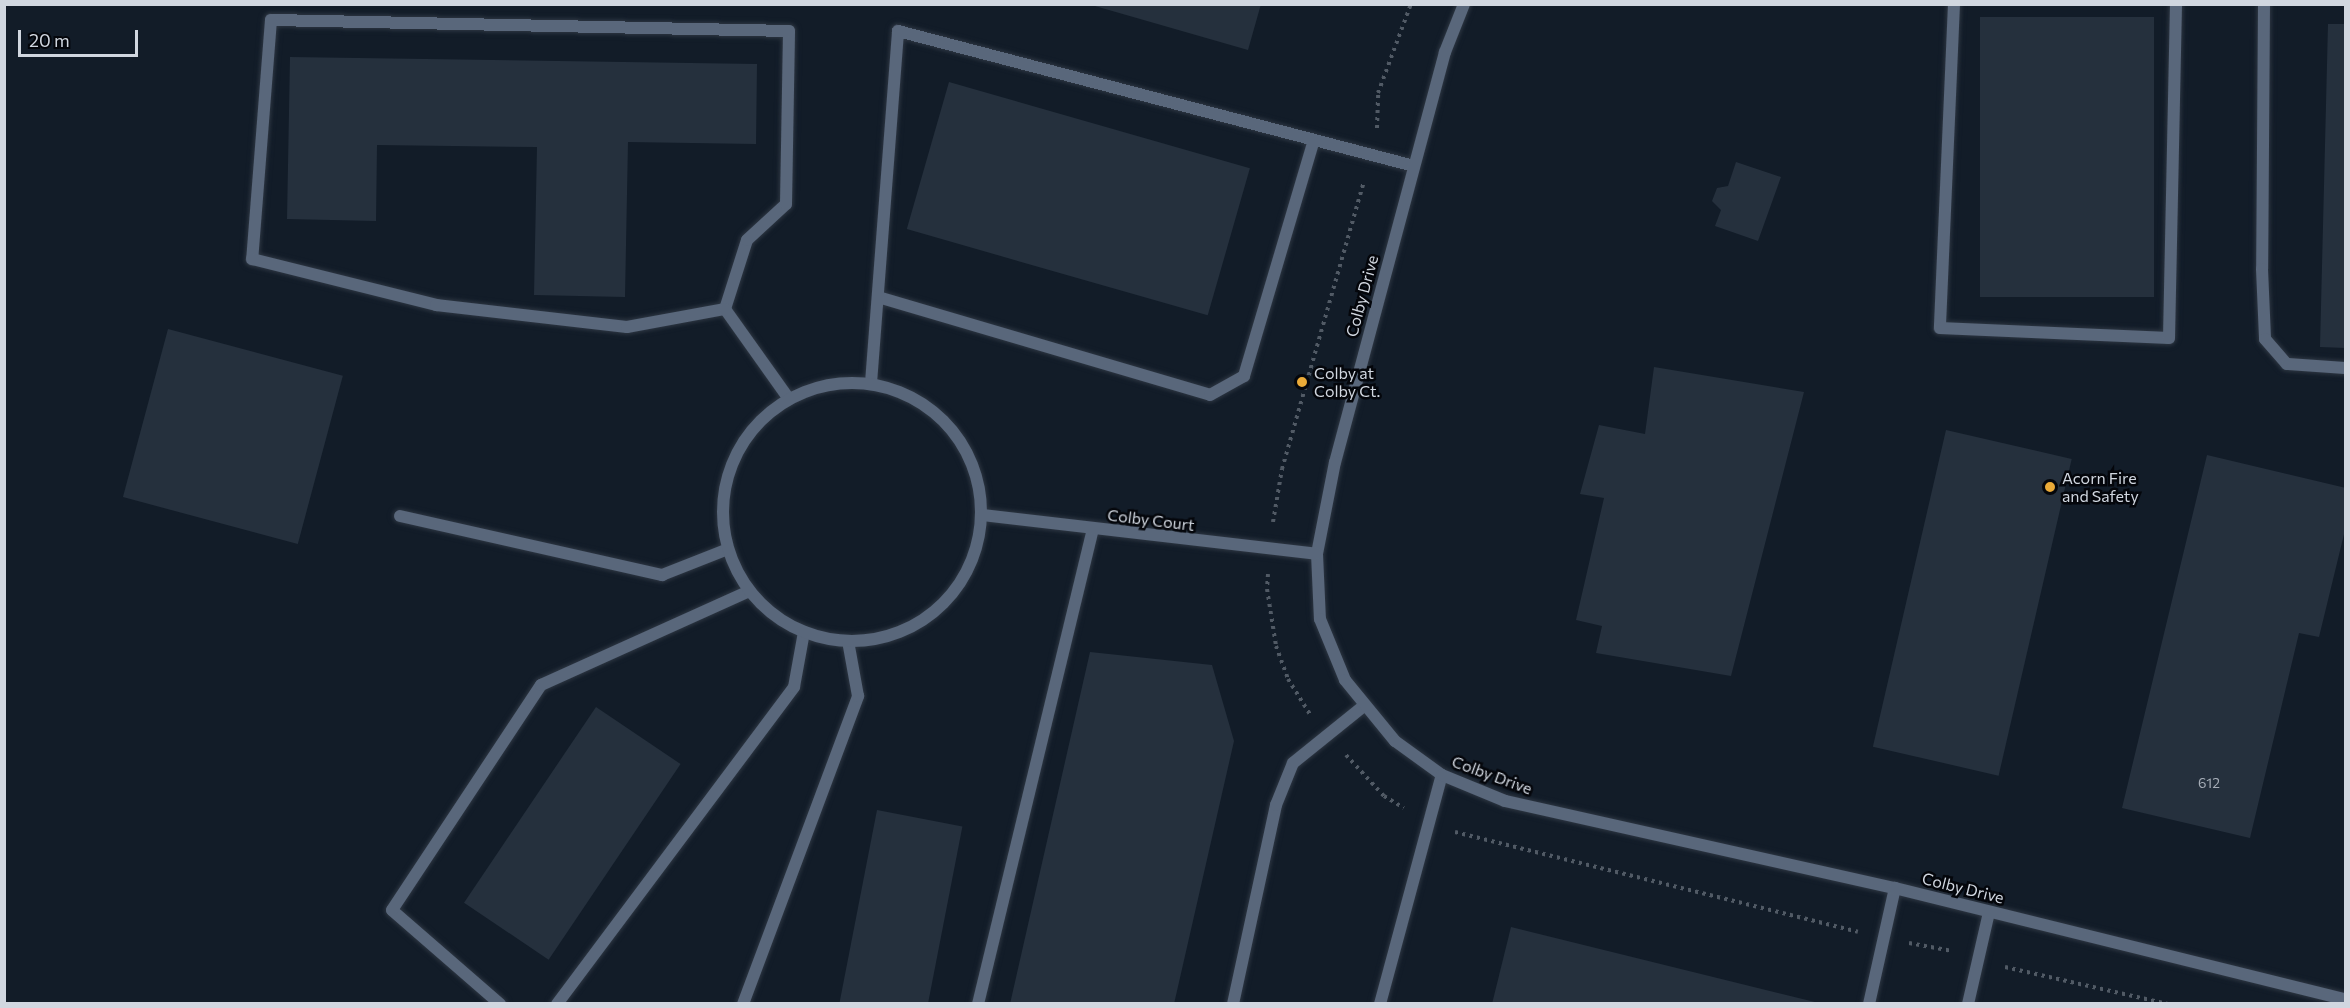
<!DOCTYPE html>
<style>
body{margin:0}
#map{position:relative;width:2350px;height:1008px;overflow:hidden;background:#121c28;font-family:Commissioner,sans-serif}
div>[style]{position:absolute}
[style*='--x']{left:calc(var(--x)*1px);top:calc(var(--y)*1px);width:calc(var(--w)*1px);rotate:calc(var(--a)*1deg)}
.building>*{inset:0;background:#25303d;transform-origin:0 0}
.path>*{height:4px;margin-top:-2px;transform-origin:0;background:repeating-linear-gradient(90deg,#515a65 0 3px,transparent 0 7.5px)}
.roads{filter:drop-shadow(0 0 2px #2d3642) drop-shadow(0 0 2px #2d3642)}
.lane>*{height:12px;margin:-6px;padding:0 6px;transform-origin:6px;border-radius:6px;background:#59677b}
.street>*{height:12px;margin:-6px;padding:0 6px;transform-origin:6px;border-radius:6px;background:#59677b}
.street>.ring{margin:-6px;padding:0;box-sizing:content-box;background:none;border:12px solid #59677b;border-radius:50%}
.dots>*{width:16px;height:16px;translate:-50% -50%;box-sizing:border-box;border:3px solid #04060b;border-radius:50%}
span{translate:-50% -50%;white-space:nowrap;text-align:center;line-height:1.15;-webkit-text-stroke:5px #04060b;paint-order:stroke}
.number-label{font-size:14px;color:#a6adb7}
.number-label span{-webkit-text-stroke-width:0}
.street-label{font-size:16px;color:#d1d7e0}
.poi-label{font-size:16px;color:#d1d7e0}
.left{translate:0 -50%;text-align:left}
.frame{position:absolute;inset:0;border:6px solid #d1d7e0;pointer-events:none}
.scale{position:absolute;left:18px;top:30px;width:120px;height:27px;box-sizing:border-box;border:3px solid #d1d7e0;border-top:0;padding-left:8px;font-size:18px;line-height:21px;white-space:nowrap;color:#d1d7e0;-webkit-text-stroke:4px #04060b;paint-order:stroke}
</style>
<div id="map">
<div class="building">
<i style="clip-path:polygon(1088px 4px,1261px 4px,1248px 50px)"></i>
<i style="left:1980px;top:17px;width:174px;height:280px"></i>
<i style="clip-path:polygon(2328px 24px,2346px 24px,2346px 348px,2320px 347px)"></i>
<i style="clip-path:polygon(290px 57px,757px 64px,756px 144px,628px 142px,625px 297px,534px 295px,537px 147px,377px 145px,376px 221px,287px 219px)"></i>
<i style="left:949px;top:82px;width:313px;height:153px;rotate:16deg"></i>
<i style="clip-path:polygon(1736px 162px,1781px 177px,1758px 241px,1715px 226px,1721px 210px,1712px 201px,1717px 188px,1728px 186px)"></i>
<i style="left:168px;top:329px;width:181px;height:174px;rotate:15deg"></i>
<i style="clip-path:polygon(1654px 367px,1804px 392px,1731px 676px,1596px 653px,1602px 626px,1576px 620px,1604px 498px,1580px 494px,1599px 425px,1645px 434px)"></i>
<i style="left:1946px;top:430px;width:129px;height:325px;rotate:13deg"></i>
<i style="clip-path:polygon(2207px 455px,2346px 488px,2346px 526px,2319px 637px,2299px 633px,2250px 838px,2122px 808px)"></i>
<i style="clip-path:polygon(1090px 652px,1212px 665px,1234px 741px,1174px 1004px,1010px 1004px)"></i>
<i style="left:596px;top:707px;width:102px;height:236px;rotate:34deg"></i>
<i style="left:877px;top:810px;width:87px;height:198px;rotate:11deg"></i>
<i style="clip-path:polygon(1511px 927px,1819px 1003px,1819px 1004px,1492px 1004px)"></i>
</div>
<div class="path">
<i style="--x:1377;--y:128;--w:35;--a:-88"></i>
<i style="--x:1378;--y:93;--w:95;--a:-69.7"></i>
<i style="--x:1273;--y:522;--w:54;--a:-80.4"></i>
<i style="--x:1282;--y:469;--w:298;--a:-74.1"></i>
<i style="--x:1268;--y:574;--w:15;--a:94"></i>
<i style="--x:1267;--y:589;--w:58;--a:81"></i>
<i style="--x:1276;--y:646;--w:35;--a:70"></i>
<i style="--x:1288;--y:679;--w:44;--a:58.1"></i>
<i style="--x:1346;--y:755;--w:56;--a:47.2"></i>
<i style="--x:1384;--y:796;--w:23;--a:31"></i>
<i style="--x:1455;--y:832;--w:415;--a:13.9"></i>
<i style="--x:1909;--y:943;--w:44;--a:10.5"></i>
<i style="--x:2005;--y:967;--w:167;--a:12.8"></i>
</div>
<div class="roads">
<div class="lane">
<i style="--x:1954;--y:4;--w:324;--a:92.5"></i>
<i style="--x:1940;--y:328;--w:229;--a:2.5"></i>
<i style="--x:2169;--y:338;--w:334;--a:-88.8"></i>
<i style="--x:2264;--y:4;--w:265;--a:90.4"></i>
<i style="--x:2262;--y:269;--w:70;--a:87.5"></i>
<i style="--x:2265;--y:339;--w:33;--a:49"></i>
<i style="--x:2287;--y:364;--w:59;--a:3.9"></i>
<i style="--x:878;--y:297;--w:346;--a:16.4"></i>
<i style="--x:1210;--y:395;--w:39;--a:-29"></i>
<i style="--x:1244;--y:376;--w:246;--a:-73.5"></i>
<i style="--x:725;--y:309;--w:72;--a:-72.3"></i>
<i style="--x:747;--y:240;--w:53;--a:-42.7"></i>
<i style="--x:786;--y:204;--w:173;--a:-89"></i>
<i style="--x:789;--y:31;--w:518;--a:-178.78"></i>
<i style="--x:271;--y:20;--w:240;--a:94.5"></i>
<i style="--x:252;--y:259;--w:190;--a:14"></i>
<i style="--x:436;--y:305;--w:192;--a:6.6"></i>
<i style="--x:627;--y:327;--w:100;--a:-10.4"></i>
<i style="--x:725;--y:309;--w:110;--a:54.6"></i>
<i style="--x:871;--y:383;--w:353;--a:-85.6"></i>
<i style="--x:898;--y:31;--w:533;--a:14.66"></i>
<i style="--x:400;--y:516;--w:269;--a:12.7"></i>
<i style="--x:662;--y:575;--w:71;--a:-21.5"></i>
<i style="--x:500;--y:1004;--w:143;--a:-139"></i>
<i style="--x:392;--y:910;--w:270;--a:-56.5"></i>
<i style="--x:541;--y:685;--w:228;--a:-24.3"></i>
<i style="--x:557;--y:1004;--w:396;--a:-53.2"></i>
<i style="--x:794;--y:687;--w:56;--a:-79.7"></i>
<i style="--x:743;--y:1004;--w:329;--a:-69.5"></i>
<i style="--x:858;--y:696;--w:56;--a:-100.3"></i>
<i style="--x:978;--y:1004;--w:489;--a:-76.4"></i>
<i style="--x:1233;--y:1004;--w:204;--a:-77.8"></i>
<i style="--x:1276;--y:805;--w:45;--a:-68"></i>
<i style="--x:1293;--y:763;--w:92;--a:-38.9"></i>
<i style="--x:1380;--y:1004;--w:237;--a:-74.9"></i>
<i style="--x:1869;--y:1004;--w:119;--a:-77.4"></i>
<i style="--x:1968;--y:1004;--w:94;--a:-77.1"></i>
</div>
<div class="street">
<i style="--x:1464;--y:4;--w:52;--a:111.6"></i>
<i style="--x:1445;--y:52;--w:424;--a:105"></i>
<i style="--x:1335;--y:462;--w:94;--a:101.1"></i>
<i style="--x:1317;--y:554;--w:65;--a:87.4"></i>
<i style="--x:1320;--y:619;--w:66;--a:67.7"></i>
<i style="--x:1345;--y:680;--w:79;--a:50.7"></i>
<i style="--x:1395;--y:741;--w:58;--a:35.9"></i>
<i style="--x:1442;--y:775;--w:68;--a:22.4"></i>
<i style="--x:1505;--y:801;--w:400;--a:12.6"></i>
<i style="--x:1895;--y:888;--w:465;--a:13.9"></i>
<i class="ring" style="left:723px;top:383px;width:246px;height:246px"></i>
<i style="--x:982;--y:515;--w:337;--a:6.6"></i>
</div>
</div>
<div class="dots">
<i style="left:1302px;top:382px;background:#eaaa38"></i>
<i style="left:2050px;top:487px;background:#eaaa38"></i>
</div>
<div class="number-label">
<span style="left:2209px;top:783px">612</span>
</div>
<div class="street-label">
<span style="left:1362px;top:296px;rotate:-75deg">Colby Drive</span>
<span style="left:1151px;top:520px;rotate:7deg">Colby Court</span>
<span style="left:1492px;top:775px;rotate:20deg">Colby Drive</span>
<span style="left:1963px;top:888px;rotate:14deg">Colby Drive</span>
</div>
<div class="poi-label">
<span class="left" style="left:1314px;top:382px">Colby at<br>Colby Ct.</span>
<span class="left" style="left:2062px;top:487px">Acorn Fire<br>and Safety</span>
</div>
<div class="frame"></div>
<div class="scale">20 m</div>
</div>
